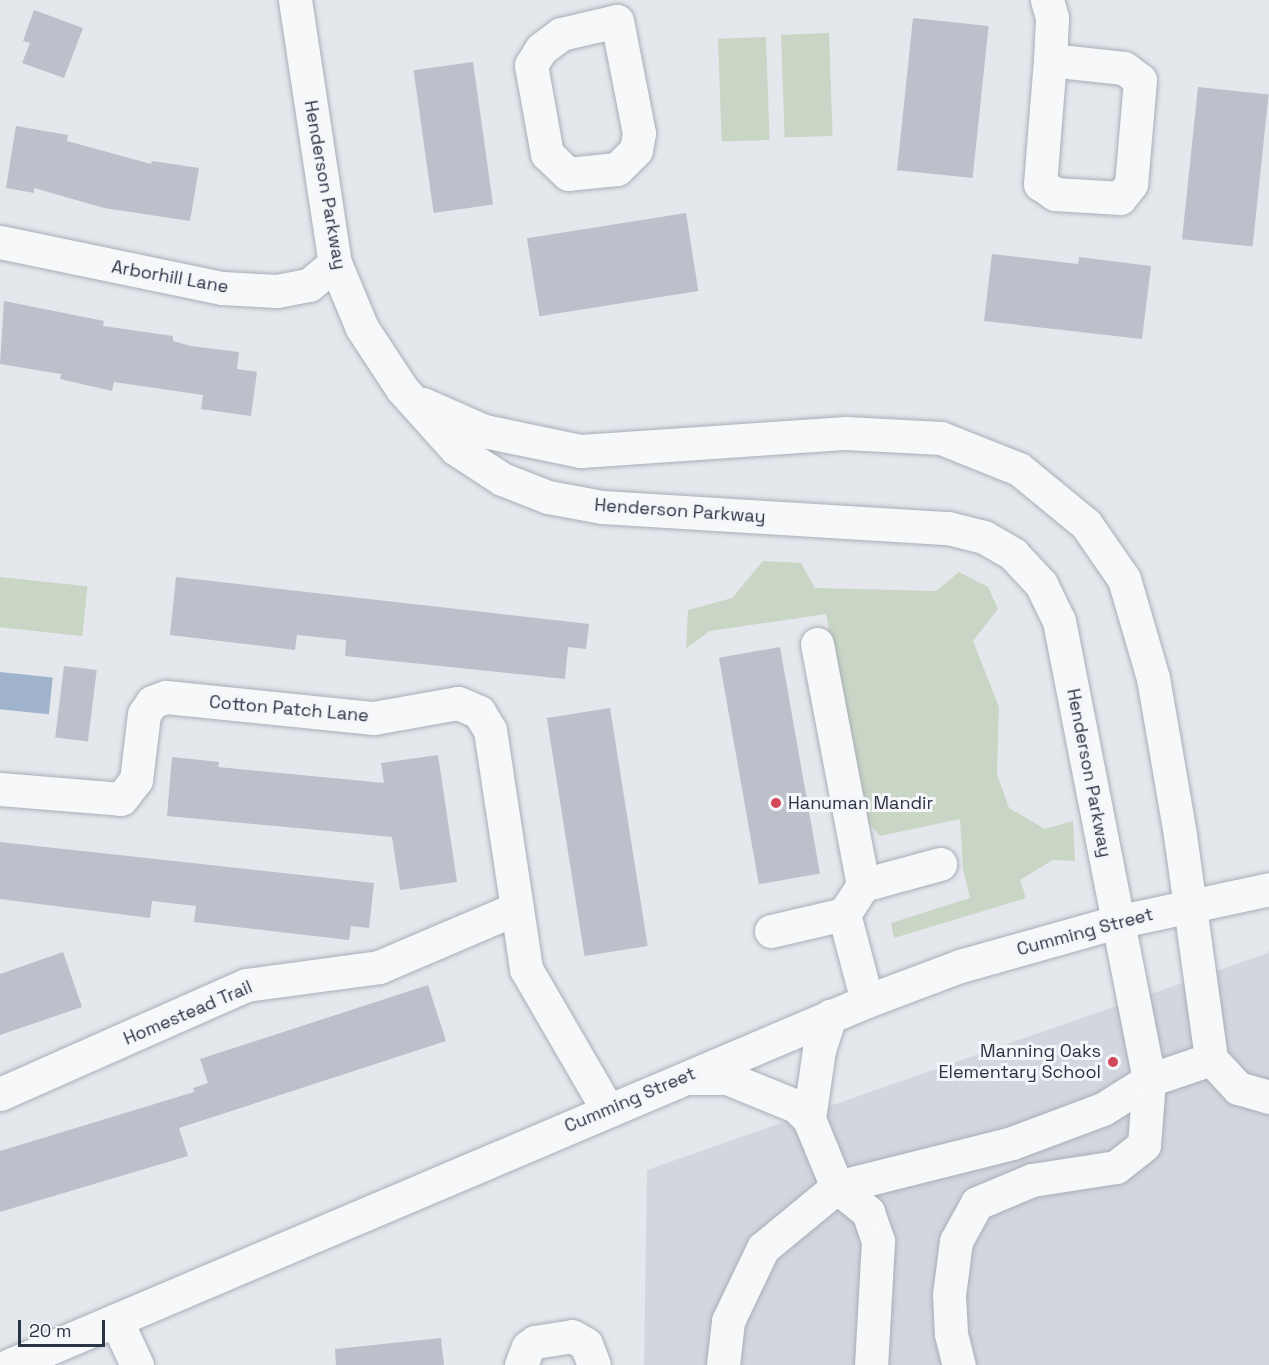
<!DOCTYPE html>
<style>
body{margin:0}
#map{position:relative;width:1269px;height:1365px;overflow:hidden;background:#e4e7ec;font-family:"Space Grotesk",sans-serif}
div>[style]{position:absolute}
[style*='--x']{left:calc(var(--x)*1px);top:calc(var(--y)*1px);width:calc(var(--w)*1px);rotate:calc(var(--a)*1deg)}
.built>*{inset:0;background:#d2d6de}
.green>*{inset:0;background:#c9d6c5;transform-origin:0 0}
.water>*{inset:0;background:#9fb4cc;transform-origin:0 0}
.building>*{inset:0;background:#bbc0ca;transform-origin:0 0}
.roads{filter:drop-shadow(0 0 2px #a9aeb7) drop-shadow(0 0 2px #a9aeb7)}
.minor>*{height:33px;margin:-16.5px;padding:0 16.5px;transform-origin:16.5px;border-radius:16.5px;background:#f7f8fa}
.dots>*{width:16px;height:16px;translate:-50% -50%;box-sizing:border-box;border:3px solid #f4f6f9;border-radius:50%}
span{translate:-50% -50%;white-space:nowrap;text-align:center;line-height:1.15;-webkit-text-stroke:6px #f4f6f9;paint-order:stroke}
.street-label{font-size:18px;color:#2b3445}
.poi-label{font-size:18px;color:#2b3445}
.left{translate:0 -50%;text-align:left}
.right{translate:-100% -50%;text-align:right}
.scale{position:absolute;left:18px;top:1320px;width:87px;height:27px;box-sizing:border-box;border:3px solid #2b3445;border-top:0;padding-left:8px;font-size:18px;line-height:21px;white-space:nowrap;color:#2b3445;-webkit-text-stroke:4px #f4f6f9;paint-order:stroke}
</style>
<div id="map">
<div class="built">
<i style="clip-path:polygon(1269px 948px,1269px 1365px,644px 1365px,647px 1170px,1268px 953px)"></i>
</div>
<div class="green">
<i style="left:829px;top:33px;width:103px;height:48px;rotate:88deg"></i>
<i style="left:766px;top:37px;width:103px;height:48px;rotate:88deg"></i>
<i style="clip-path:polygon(763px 561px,801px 563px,815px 588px,936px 591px,959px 572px,988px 587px,998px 609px,973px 641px,999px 707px,997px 774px,1009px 808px,1045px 829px,1073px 821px,1075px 861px,1053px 860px,1020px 880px,1026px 898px,894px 938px,891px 923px,970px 898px,963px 869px,960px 819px,880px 836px,865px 819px,826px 614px,710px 631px,686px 648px,688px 610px,732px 598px)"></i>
<i style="left:0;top:577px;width:88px;height:50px;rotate:6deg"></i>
</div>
<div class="water">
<i style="left:0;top:672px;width:53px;height:37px;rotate:6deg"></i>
</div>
<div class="building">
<i style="clip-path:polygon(34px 10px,83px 28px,64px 78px,22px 63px,30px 43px,23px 41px)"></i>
<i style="left:913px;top:18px;width:76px;height:153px;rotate:6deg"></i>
<i style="left:473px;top:62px;width:144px;height:60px;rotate:82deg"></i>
<i style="left:1198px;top:87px;width:71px;height:153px;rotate:6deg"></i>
<i style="clip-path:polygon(16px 126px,68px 135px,67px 141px,151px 164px,152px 161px,199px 168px,190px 221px,104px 208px,34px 188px,34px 193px,6px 188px)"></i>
<i style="left:686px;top:213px;width:79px;height:161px;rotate:81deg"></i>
<i style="clip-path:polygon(992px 254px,1078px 264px,1079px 257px,1151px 266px,1142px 339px,984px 321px)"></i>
<i style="clip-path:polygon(4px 301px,104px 321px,103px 326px,173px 336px,173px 341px,191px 346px,239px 352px,237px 369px,257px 372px,251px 416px,201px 409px,203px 395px,114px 382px,112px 391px,60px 379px,61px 374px,0 364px)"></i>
<i style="clip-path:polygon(176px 577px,589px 624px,586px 649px,568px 647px,565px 679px,345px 656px,346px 640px,297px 635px,295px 650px,170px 635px)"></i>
<i style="left:780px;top:647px;width:230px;height:62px;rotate:80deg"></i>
<i style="left:64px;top:666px;width:33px;height:72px;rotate:7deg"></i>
<i style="left:610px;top:708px;width:241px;height:64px;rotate:81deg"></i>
<i style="clip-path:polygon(438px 755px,457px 882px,400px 890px,392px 837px,167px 816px,172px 757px,219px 762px,218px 767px,384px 783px,381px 763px)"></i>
<i style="clip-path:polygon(0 842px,374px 883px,369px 928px,351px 926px,349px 940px,194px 922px,196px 906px,152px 901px,150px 918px,0 899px)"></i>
<i style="clip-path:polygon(63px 952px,82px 1007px,0 1035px,0 974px)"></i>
<i style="clip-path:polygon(428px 985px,446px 1041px,179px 1128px,188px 1156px,0 1212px,0 1151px,194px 1092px,193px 1088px,208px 1083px,200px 1059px)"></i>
<i style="clip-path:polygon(441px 1338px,444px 1365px,336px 1365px,335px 1349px)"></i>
</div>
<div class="roads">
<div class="minor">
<i style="--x:295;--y:0;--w:266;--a:81.4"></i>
<i style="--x:335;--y:263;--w:70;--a:67.4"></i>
<i style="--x:362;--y:328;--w:73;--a:56.7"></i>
<i style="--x:402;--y:389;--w:81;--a:48"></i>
<i style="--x:456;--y:449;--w:55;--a:33.1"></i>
<i style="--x:502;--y:479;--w:49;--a:21.4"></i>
<i style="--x:548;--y:497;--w:55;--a:10.5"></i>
<i style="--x:602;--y:507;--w:347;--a:3.5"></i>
<i style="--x:948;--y:528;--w:37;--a:14"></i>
<i style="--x:984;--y:537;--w:34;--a:30"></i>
<i style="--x:1013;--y:554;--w:41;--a:47"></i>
<i style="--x:1041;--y:584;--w:41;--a:64.1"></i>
<i style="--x:1059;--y:621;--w:468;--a:78.9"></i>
<i style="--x:1149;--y:1080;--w:65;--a:94.4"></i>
<i style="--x:1144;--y:1145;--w:36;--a:142"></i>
<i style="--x:1116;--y:1167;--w:85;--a:171.2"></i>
<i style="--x:1032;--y:1180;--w:60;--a:157.3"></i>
<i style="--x:977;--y:1203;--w:43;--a:118.9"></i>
<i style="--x:956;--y:1241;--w:54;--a:97.4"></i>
<i style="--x:949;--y:1295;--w:39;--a:87"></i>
<i style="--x:951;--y:1334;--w:32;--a:76"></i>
<i style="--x:1047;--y:0;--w:19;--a:74"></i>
<i style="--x:1052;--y:18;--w:42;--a:92.7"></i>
<i style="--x:617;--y:21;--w:114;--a:78.9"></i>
<i style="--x:639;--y:133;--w:17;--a:100"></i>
<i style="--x:636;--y:150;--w:27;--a:135"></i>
<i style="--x:617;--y:169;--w:49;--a:174.2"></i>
<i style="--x:568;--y:174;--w:29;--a:-136"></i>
<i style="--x:547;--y:154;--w:90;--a:-100.2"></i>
<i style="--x:531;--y:65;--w:19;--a:-58"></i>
<i style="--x:541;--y:49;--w:25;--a:-37"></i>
<i style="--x:561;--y:34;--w:57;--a:-13.1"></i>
<i style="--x:1050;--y:60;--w:74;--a:6.2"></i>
<i style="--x:1124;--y:68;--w:20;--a:37"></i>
<i style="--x:1140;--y:80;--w:104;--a:94.9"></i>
<i style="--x:1131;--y:184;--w:18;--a:128"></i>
<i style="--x:1120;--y:198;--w:65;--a:-176.5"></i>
<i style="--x:1055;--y:194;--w:18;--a:-146"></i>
<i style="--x:1040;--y:184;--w:124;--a:-85.4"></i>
<i style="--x:0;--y:242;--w:227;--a:11.7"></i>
<i style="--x:222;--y:288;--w:55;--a:3.1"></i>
<i style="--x:277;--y:291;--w:33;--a:-11"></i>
<i style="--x:309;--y:285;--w:34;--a:-40"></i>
<i style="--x:423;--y:404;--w:67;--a:23.9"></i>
<i style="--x:484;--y:431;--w:99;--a:11.7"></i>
<i style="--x:581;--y:451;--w:266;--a:-3.9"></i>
<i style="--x:846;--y:433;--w:95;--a:3"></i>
<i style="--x:941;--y:438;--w:84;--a:21.7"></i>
<i style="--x:1019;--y:469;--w:87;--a:39.4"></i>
<i style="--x:1086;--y:524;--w:67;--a:55.4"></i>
<i style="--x:1124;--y:579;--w:103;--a:73.7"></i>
<i style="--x:1153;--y:678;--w:159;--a:80.2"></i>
<i style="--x:1180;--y:835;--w:226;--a:82.1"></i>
<i style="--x:1211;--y:1059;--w:40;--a:47"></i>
<i style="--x:1238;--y:1088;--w:32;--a:16"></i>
<i style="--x:817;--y:644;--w:245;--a:79.2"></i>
<i style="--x:863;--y:885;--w:35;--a:123"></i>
<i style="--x:844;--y:914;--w:90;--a:75.2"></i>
<i style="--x:0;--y:789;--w:121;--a:4.7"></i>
<i style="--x:121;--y:799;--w:24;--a:-52"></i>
<i style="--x:136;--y:780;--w:66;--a:-83.1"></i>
<i style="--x:144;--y:714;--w:14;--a:-56"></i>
<i style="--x:152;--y:702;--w:15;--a:-20"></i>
<i style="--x:166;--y:697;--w:209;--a:5.8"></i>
<i style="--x:374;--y:718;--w:85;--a:-10.1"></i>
<i style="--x:458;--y:703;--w:23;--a:23"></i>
<i style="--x:479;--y:712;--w:21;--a:59"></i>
<i style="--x:490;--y:730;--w:242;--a:81.4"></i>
<i style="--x:526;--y:969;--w:162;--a:59.9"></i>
<i style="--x:863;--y:885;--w:80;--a:-15.3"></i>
<i style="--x:771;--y:931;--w:75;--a:-13.1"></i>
<i style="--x:690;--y:1078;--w:37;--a:0"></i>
<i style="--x:727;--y:1078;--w:74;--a:22.1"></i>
<i style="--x:796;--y:1106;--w:18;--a:45"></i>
<i style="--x:809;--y:1119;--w:74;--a:67.6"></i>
<i style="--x:837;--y:1187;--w:40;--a:39"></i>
<i style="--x:868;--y:1212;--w:31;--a:71"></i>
<i style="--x:878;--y:1241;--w:124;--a:93.2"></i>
<i style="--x:0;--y:1094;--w:269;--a:-23.9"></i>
<i style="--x:246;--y:985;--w:134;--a:-7.7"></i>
<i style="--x:379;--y:967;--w:150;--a:-23.1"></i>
<i style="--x:809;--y:1119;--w:70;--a:-81.8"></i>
<i style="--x:819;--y:1050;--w:36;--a:-72"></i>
<i style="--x:116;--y:1320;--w:50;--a:65"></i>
<i style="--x:10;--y:1365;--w:931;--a:-23.01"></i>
<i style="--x:867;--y:1001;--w:99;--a:-20.6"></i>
<i style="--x:960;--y:966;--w:163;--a:-15.7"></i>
<i style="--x:1117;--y:922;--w:156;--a:-12.2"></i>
<i style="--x:521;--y:1365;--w:19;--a:-69"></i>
<i style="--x:528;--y:1347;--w:9;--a:-36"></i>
<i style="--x:535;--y:1342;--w:37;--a:-9"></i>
<i style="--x:572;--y:1336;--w:16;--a:30"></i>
<i style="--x:586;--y:1344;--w:22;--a:69"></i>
<i style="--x:723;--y:1365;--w:44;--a:-83.5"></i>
<i style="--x:728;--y:1321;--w:81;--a:-64.4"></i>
<i style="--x:763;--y:1248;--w:96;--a:-39.5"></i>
<i style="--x:837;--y:1187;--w:180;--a:-14.1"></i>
<i style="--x:1012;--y:1143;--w:97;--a:-20.5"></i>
<i style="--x:1103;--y:1109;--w:54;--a:-32.2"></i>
<i style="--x:1149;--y:1080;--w:65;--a:-18.7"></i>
</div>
</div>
<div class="dots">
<i style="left:776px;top:803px;background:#d1495b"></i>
<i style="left:1113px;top:1062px;background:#d1495b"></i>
</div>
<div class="street-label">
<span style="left:325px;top:185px;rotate:80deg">Henderson Parkway</span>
<span style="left:170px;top:277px;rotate:10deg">Arborhill Lane</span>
<span style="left:680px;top:511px;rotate:4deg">Henderson Parkway</span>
<span style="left:289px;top:709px;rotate:5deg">Cotton Patch Lane</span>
<span style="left:1089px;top:773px;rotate:79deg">Henderson Parkway</span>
<span style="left:1085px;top:932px;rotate:-15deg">Cumming Street</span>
<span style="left:188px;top:1013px;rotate:-23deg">Homestead Trail</span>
<span style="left:630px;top:1100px;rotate:-23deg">Cumming Street</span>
</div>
<div class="poi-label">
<span class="left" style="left:788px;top:803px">Hanuman Mandir</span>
<span class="right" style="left:1101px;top:1062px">Manning Oaks<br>Elementary School</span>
</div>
<div class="scale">20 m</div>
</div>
